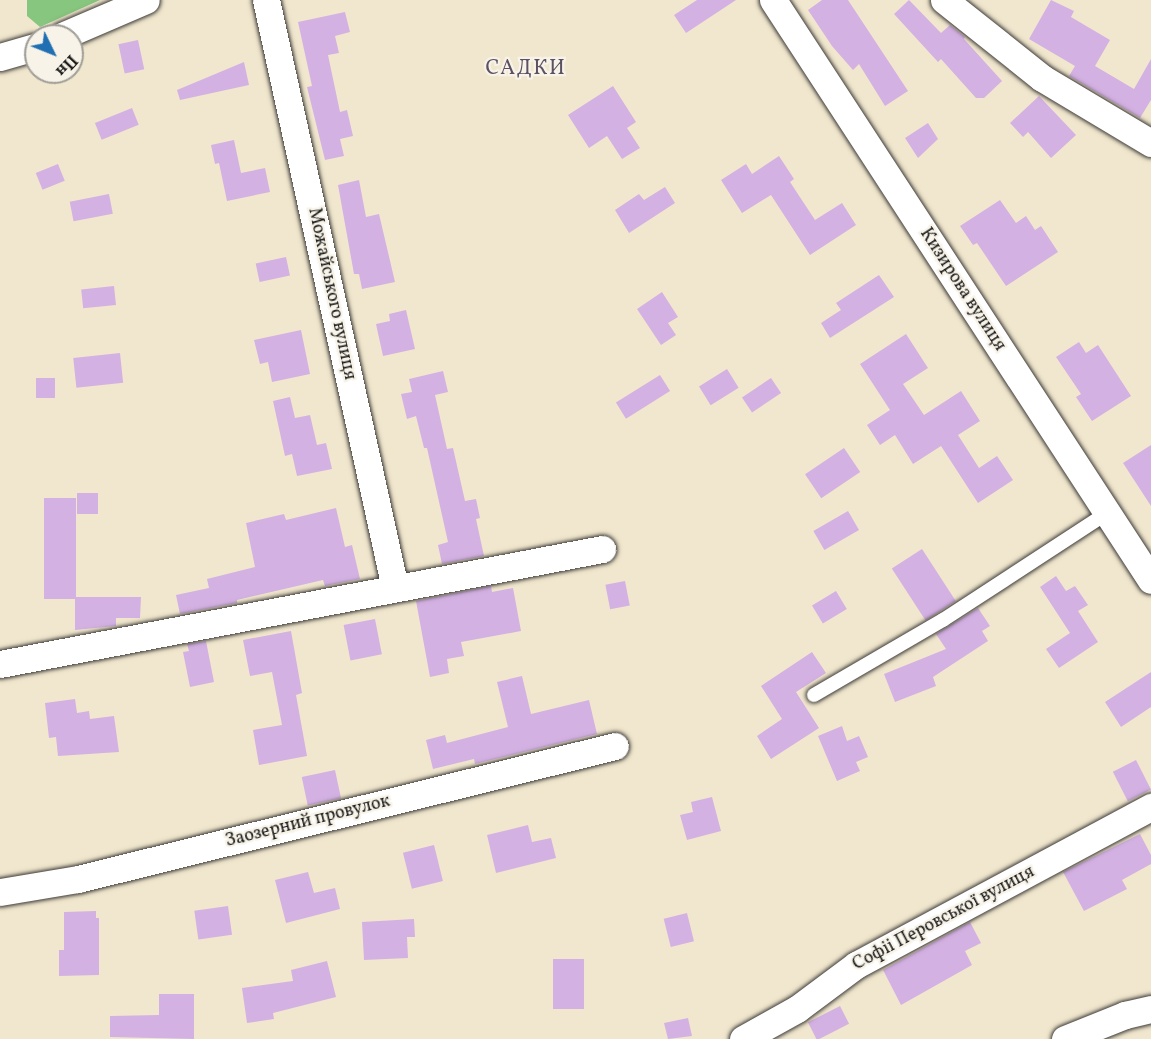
<!DOCTYPE html>
<meta charset="utf-8">
<style>
body{margin:0}
#map{position:relative;width:1151px;height:1039px;overflow:hidden;background:#f1e7ce;font-family:Vollkorn,serif}
div>[style]{position:absolute}
[style*='--x']{left:calc(var(--x)*1px);top:calc(var(--y)*1px);width:calc(var(--w)*1px);rotate:calc(var(--a)*1deg)}
.green>*{inset:0;background:#87c67e}
.building>*{inset:0;background:#d4b1e3;transform-origin:0 0}
.roads{filter:drop-shadow(0 0 2px #3c3a37) drop-shadow(0 0 2px #3c3a37)}
.lane>*{height:14px;margin:-7px;padding:0 7px;transform-origin:7px;border-radius:7px;background:#fff}
.street>*{height:27px;margin:-13.5px;padding:0 13.5px;transform-origin:13.5px;border-radius:13.5px;background:#fff}
span{translate:-50% -50%;white-space:nowrap;text-align:center;line-height:1.15;-webkit-text-stroke:4.5px #f7f3e8;paint-order:stroke}
.street-label{font-size:18px;color:#1c1c1c}
.quarter-label{font-size:21px;color:#5c5062;letter-spacing:1.5px}
.north{position:absolute;left:24px;top:24px;width:60px;height:60px;box-sizing:border-box;background:#f7f3e8;border:2px solid #9f9d96;border-radius:50%;rotate:133deg;font-size:16px;font-weight:700;line-height:24px;text-align:center;color:#1c1c1c}
.north::after{content:'';display:block;margin:auto;width:21px;height:27px;background:#1f6fb2;clip-path:polygon(50% 0,100% 100%,50% 72%,0 100%)}
</style>
<div id="map">
<div class="green">
<i style="clip-path:polygon(27px 0,100px 0,40px 27px,27px 16px)"></i>
</div>
<div class="building">
<i style="clip-path:polygon(697px 0,736px 0,686px 33px,674px 15px)"></i>
<i style="clip-path:polygon(822px 0,848px 0,908px 91px,885px 106px,859px 64px,853px 70px,832px 46px,808px 10px)"></i>
<i style="clip-path:polygon(909px 0,941px 33px,950px 25px,965px 37px,964px 39px,1002px 81px,984px 98px,976px 98px,941px 59px,938px 62px,894px 14px)"></i>
<i style="clip-path:polygon(1051px 0,1074px 11px,1071px 17px,1110px 40px,1095px 66px,1134px 89px,1151px 59px,1151px 100px,1140px 118px,1069px 76px,1075px 66px,1029px 39px)"></i>
<i style="clip-path:polygon(345px 12px,350px 32px,335px 36px,339px 53px,328px 55px,340px 112px,347px 110px,353px 136px,340px 139px,344px 156px,325px 160px,307px 87px,312px 86px,298px 22px)"></i>
<i style="left:138px;top:40px;width:30px;height:20px;rotate:78deg"></i>
<i style="clip-path:polygon(244px 62px,249px 85px,180px 100px,177px 90px)"></i>
<i style="clip-path:polygon(613px 86px,636px 122px,627px 128px,640px 148px,622px 159px,607px 136px,589px 148px,568px 115px)"></i>
<i style="clip-path:polygon(1039px 96px,1076px 135px,1051px 158px,1028px 132px,1023px 137px,1010px 123px)"></i>
<i style="left:132px;top:108px;width:18px;height:40px;rotate:68deg"></i>
<i style="clip-path:polygon(928px 123px,938px 139px,918px 158px,905px 138px)"></i>
<i style="clip-path:polygon(234px 140px,241px 173px,265px 168px,270px 192px,227px 201px,219px 163px,215px 164px,211px 145px)"></i>
<i style="clip-path:polygon(779px 156px,794px 179px,790px 182px,815px 220px,842px 203px,856px 225px,810px 255px,771px 195px,742px 213px,721px 180px,746px 164px,752px 174px)"></i>
<i style="left:58px;top:164px;width:18px;height:24px;rotate:68deg"></i>
<i style="clip-path:polygon(359px 180px,366px 217px,379px 214px,395px 282px,362px 289px,359px 274px,354px 274px,338px 185px)"></i>
<i style="clip-path:polygon(665px 187px,675px 203px,629px 233px,615px 210px,639px 194px,644px 200px)"></i>
<i style="left:109px;top:194px;width:20px;height:40px;rotate:79deg"></i>
<i style="clip-path:polygon(1000px 200px,1016px 223px,1026px 216px,1035px 230px,1041px 226px,1058px 252px,1006px 286px,977px 243px,973px 245px,960px 226px)"></i>
<i style="left:286px;top:257px;width:19px;height:31px;rotate:78deg"></i>
<i style="clip-path:polygon(879px 275px,894px 297px,830px 338px,821px 323px,841px 310px,836px 303px)"></i>
<i style="left:114px;top:286px;width:19px;height:33px;rotate:84deg"></i>
<i style="clip-path:polygon(662px 292px,678px 317px,668px 323px,676px 335px,661px 345px,637px 309px)"></i>
<i style="clip-path:polygon(406px 310px,415px 349px,383px 356px,376px 324px,390px 321px,389px 314px)"></i>
<i style="clip-path:polygon(301px 330px,310px 374px,272px 382px,268px 362px,260px 364px,254px 340px)"></i>
<i style="clip-path:polygon(906px 334px,928px 368px,903px 384px,924px 415px,961px 391px,980px 421px,958px 435px,979px 468px,997px 456px,1013px 480px,978px 503px,941px 446px,913px 464px,895px 435px,880px 445px,867px 425px,890px 410px,860px 364px)"></i>
<i style="clip-path:polygon(1079px 342px,1086px 353px,1098px 345px,1131px 396px,1092px 421px,1076px 397px,1081px 394px,1056px 357px)"></i>
<i style="left:120px;top:353px;width:30px;height:47px;rotate:84deg"></i>
<i style="left:727px;top:369px;width:22px;height:33px;rotate:58deg"></i>
<i style="clip-path:polygon(443px 371px,448px 392px,435px 395px,447px 449px,453px 448px,465px 501px,476px 499px,480px 518px,476px 519px,484px 556px,442px 564px,438px 545px,448px 542px,427px 448px,424px 448px,416px 416px,407px 419px,401px 394px,412px 392px,409px 379px)"></i>
<i style="left:660px;top:375px;width:19px;height:52px;rotate:58deg"></i>
<i style="left:36px;top:378px;width:19px;height:20px"></i>
<i style="left:771px;top:378px;width:18px;height:35px;rotate:56deg"></i>
<i style="clip-path:polygon(290px 397px,295px 418px,310px 415px,317px 445px,326px 443px,332px 469px,297px 476px,292px 454px,285px 456px,273px 401px)"></i>
<i style="clip-path:polygon(1151px 445px,1151px 506px,1123px 463px)"></i>
<i style="left:844px;top:448px;width:29px;height:47px;rotate:56deg"></i>
<i style="left:77px;top:493px;width:21px;height:21px"></i>
<i style="left:44px;top:498px;width:32px;height:101px"></i>
<i style="clip-path:polygon(336px 508px,345px 547px,352px 545px,360px 579px,325px 586px,323px 580px,237px 600px,237px 603px,180px 614px,176px 595px,209px 588px,207px 579px,255px 567px,246px 523px,284px 514px,286px 520px)"></i>
<i style="left:848px;top:511px;width:22px;height:40px;rotate:60deg"></i>
<i style="left:922px;top:549px;width:62px;height:36px;rotate:57deg"></i>
<i style="clip-path:polygon(1056px 576px,1066px 591px,1075px 586px,1088px 605px,1078px 611px,1098px 642px,1059px 668px,1046px 649px,1070px 633px,1040px 587px)"></i>
<i style="left:625px;top:581px;width:25px;height:20px;rotate:79deg"></i>
<i style="clip-path:polygon(491px 586px,492px 592px,513px 588px,521px 631px,461px 642px,464px 656px,447px 659px,449px 673px,430px 677px,416px 601px)"></i>
<i style="left:836px;top:591px;width:21px;height:28px;rotate:59deg"></i>
<i style="clip-path:polygon(75px 597px,141px 597px,140px 618px,116px 618px,116px 626px,75px 630px)"></i>
<i style="clip-path:polygon(978px 608px,990px 626px,982px 631px,988px 641px,933px 677px,936px 686px,895px 702px,884px 674px,946px 649px,936px 634px)"></i>
<i style="left:375px;top:619px;width:36px;height:32px;rotate:79deg"></i>
<i style="clip-path:polygon(291px 631px,302px 693px,296px 695px,307px 756px,259px 765px,253px 730px,282px 725px,272px 672px,250px 676px,243px 640px)"></i>
<i style="clip-path:polygon(206px 641px,214px 682px,190px 687px,183px 652px,189px 651px,187px 644px)"></i>
<i style="clip-path:polygon(812px 652px,826px 673px,796px 692px,819px 728px,771px 759px,757px 736px,782px 719px,761px 686px)"></i>
<i style="clip-path:polygon(1151px 672px,1151px 707px,1121px 727px,1105px 702px)"></i>
<i style="clip-path:polygon(522px 676px,531px 714px,589px 700px,597px 734px,475px 764px,474px 759px,433px 769px,426px 740px,445px 735px,447px 743px,508px 727px,497px 682px)"></i>
<i style="clip-path:polygon(75px 699px,77px 713px,89px 711px,90px 719px,114px 716px,119px 752px,58px 756px,56px 737px,49px 738px,45px 703px)"></i>
<i style="clip-path:polygon(842px 726px,847px 741px,859px 736px,868px 757px,856px 762px,860px 771px,837px 781px,818px 736px)"></i>
<i style="left:1136px;top:760px;width:33px;height:26px;rotate:63deg"></i>
<i style="left:335px;top:770px;width:29px;height:34px;rotate:78deg"></i>
<i style="clip-path:polygon(712px 797px,721px 831px,687px 840px,680px 815px,693px 812px,691px 802px)"></i>
<i style="clip-path:polygon(528px 825px,532px 842px,551px 838px,556px 858px,496px 873px,487px 835px)"></i>
<i style="clip-path:polygon(1140px 834px,1151px 855px,1151px 864px,1122px 880px,1127px 889px,1084px 911px,1063px 872px)"></i>
<i style="left:434px;top:845px;width:37px;height:32px;rotate:76deg"></i>
<i style="clip-path:polygon(308px 872px,314px 893px,335px 888px,340px 909px,286px 923px,275px 880px)"></i>
<i style="left:228px;top:906px;width:29px;height:34px;rotate:82deg"></i>
<i style="clip-path:polygon(96px 911px,96px 918px,99px 918px,99px 975px,59px 976px,59px 950px,64px 950px,64px 912px)"></i>
<i style="left:687px;top:913px;width:29px;height:24px;rotate:76deg"></i>
<i style="clip-path:polygon(414px 919px,415px 937px,407px 937px,408px 958px,364px 960px,362px 922px)"></i>
<i style="clip-path:polygon(970px 922px,981px 943px,965px 951px,972px 965px,901px 1005px,883px 970px)"></i>
<i style="left:553px;top:959px;width:31px;height:50px"></i>
<i style="clip-path:polygon(327px 961px,336px 997px,273px 1013px,274px 1019px,247px 1023px,242px 988px,293px 981px,291px 970px)"></i>
<i style="clip-path:polygon(159px 994px,194px 994px,194px 1039px,110px 1037px,110px 1016px,159px 1015px)"></i>
<i style="left:840px;top:1006px;width:20px;height:36px;rotate:63deg"></i>
<i style="clip-path:polygon(688px 1018px,692px 1036px,668px 1039px,664px 1023px)"></i>
</div>
<div class="roads">
<div class="lane">
<i style="--x:814;--y:695;--w:149;--a:-30.2"></i>
<i style="--x:943;--y:620;--w:196;--a:-33.1"></i>
</div>
<div class="street">
<i style="--x:266;--y:0;--w:602;--a:77.63"></i>
<i style="--x:773;--y:0;--w:692;--a:56.91"></i>
<i style="--x:944;--y:0;--w:125;--a:38.5"></i>
<i style="--x:1042;--y:78;--w:127;--a:30.8"></i>
<i style="--x:62;--y:36;--w:91;--a:-23.2"></i>
<i style="--x:0;--y:57;--w:37;--a:-16"></i>
<i style="--x:0;--y:664;--w:613;--a:-10.81"></i>
<i style="--x:0;--y:892;--w:79;--a:-9.5"></i>
<i style="--x:78;--y:879;--w:553;--a:-13.91"></i>
<i style="--x:743;--y:1039;--w:62;--a:-29.1"></i>
<i style="--x:797;--y:1009;--w:74;--a:-36.7"></i>
<i style="--x:856;--y:965;--w:335;--a:-28.2"></i>
<i style="--x:1065;--y:1039;--w:65;--a:-21.8"></i>
<i style="--x:1125;--y:1015;--w:27;--a:-13"></i>
</div>
</div>
<div class="street-label">
<span style="left:962px;top:290px;rotate:57deg">Кизирова вулиця</span>
<span style="left:331px;top:294px;rotate:78deg">Можайського вулиця</span>
<span style="left:308px;top:822px;rotate:-14deg">Заозерний провулок</span>
<span style="left:944px;top:919px;rotate:-28deg">Софіі Перовської вулиця</span>
</div>
<div class="quarter-label">
<span style="left:526px;top:69px">САДКИ</span>
</div>
<div class="north">Пн</div>
</div>
